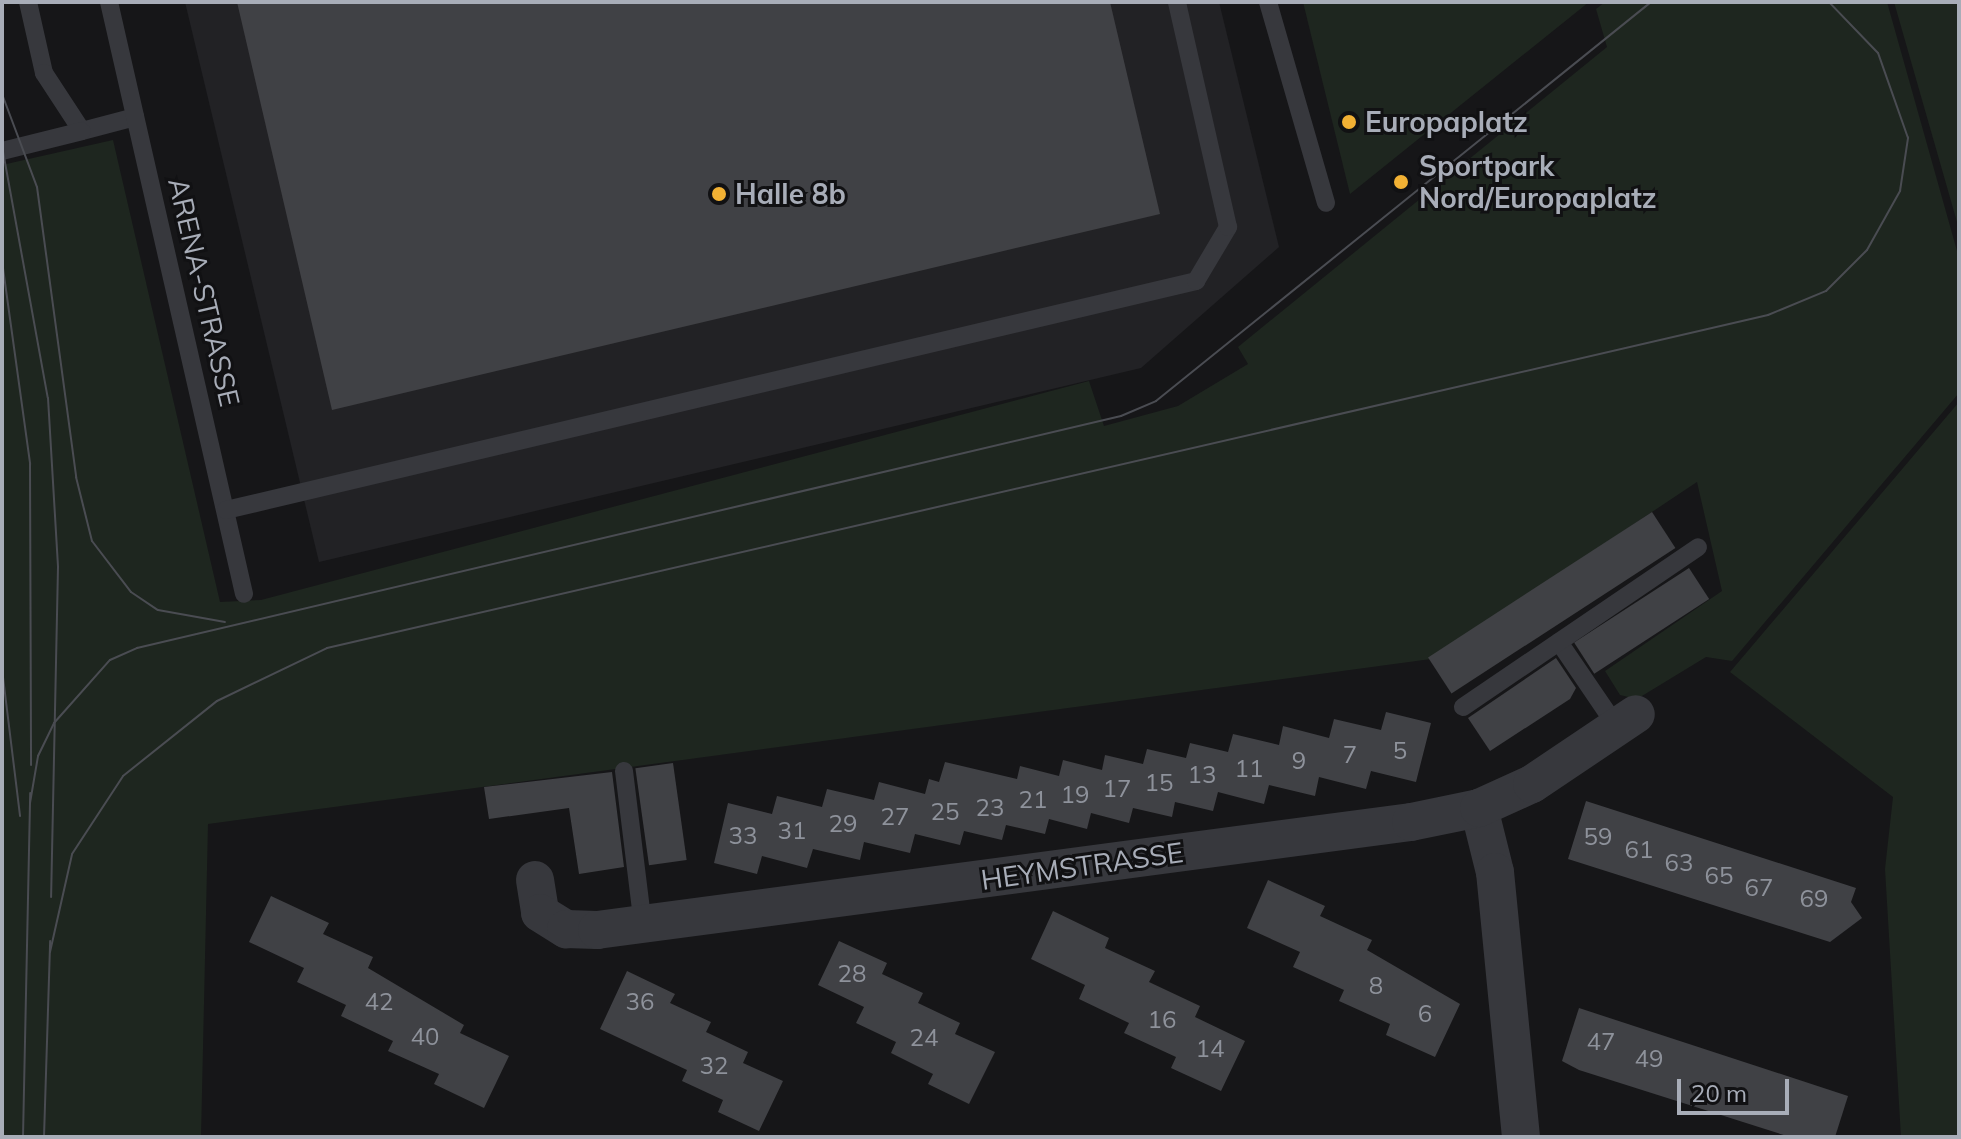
<!DOCTYPE html>
<style>
body{margin:0}
#map{position:relative;width:1961px;height:1139px;overflow:hidden;background:#161618;font-family:Mulish,sans-serif}
div>[style]{position:absolute}
[style*='--x']{left:calc(var(--x)*1px);top:calc(var(--y)*1px);width:calc(var(--w)*1px);rotate:calc(var(--a)*1deg)}
.built>*{inset:0;background:#222225}
.green>*{inset:0;background:#1e261f}
.building>*{inset:0;background:#404145;transform-origin:0 0}
.service>*{height:18px;margin:-9px;padding:0 9px;transform-origin:9px;border-radius:9px;background:#37383d}
.minor>*{height:38px;margin:-19px;padding:0 19px;transform-origin:19px;border-radius:19px;background:#37383d}
.tram>*{height:2px;margin:-1px;padding:0 1px;transform-origin:1px;border-radius:1px;background:#4a4c52}
.dots>*{width:22px;height:22px;translate:-50% -50%;box-sizing:border-box;border:4px solid #111113;border-radius:50%}
span{translate:-50% -50%;white-space:nowrap;text-align:center;line-height:1.15;-webkit-text-stroke:6px #111113;paint-order:stroke}
.number-label{font-size:24px;color:#8e929b}
.number-label span{-webkit-text-stroke-width:0}
.poi-label{font-size:28px;color:#a8adb8;font-weight:700}
.left{translate:0 -50%;text-align:left}
.street-label{font-size:28px;color:#a8adb8}
.frame{position:absolute;inset:0;border:4px solid #a8adb8;pointer-events:none}
.scale{position:absolute;left:1677px;top:1079px;width:112px;height:36px;box-sizing:border-box;border:4px solid #a8adb8;border-top:0;padding-left:10px;font-size:24px;line-height:28px;white-space:nowrap;color:#a8adb8;-webkit-text-stroke:6px #111113;paint-order:stroke}
</style>
<div id="map">
<div class="built">
<i style="clip-path:polygon(185px 2px,1219px 2px,1279px 247px,1141px 368px,319px 562px)"></i>
</div>
<div class="green">
<i style="clip-path:polygon(1303px 2px,1589px 2px,1350px 194px)"></i>
<i style="clip-path:polygon(1605px 2px,1887px 2px,1959px 258px,1959px 393px,1732px 661px,1706px 657px,1637px 699px,1620px 695px,1605px 671px,1722px 591px,1697px 482px,1431px 659px,208px 824px,201px 1137px,2px 1137px,2px 165px,113px 140px,220px 602px,261px 600px,1089px 381px,1104px 426px,1178px 406px,1248px 364px,1238px 347px,1607px 47px,1596px 9px)"></i>
<i style="clip-path:polygon(1894px 2px,1959px 2px,1959px 229px)"></i>
<i style="clip-path:polygon(1959px 402px,1959px 1137px,1901px 1137px,1885px 869px,1893px 797px,1730px 672px)"></i>
</div>
<div class="building">
<i style="clip-path:polygon(237px 2px,1110px 2px,1160px 214px,332px 410px)"></i>
<i style="left:1652px;top:512px;width:43px;height:267px;rotate:57deg"></i>
<i style="left:1689px;top:568px;width:37px;height:137px;rotate:57deg"></i>
<i style="clip-path:polygon(1556px 658px,1576px 688px,1570px 699px,1490px 751px,1468px 718px)"></i>
<i style="clip-path:polygon(1386px 712px,1431px 723px,1416px 782px,1371px 771px,1366px 789px,1319px 777px,1315px 796px,1269px 785px,1264px 804px,1218px 792px,1213px 811px,1175px 802px,1172px 817px,1133px 808px,1129px 823px,1091px 813px,1087px 829px,1049px 819px,1045px 834px,1006px 825px,1002px 840px,964px 831px,960px 845px,915px 834px,910px 853px,864px 842px,860px 860px,813px 849px,807px 868px,762px 856px,757px 874px,714px 863px,728px 803px,772px 814px,777px 796px,822px 807px,827px 789px,874px 800px,879px 782px,925px 794px,929px 779px,939px 782px,945px 762px,1017px 779px,1020px 766px,1059px 776px,1063px 760px,1102px 770px,1105px 755px,1143px 764px,1147px 749px,1186px 758px,1190px 743px,1228px 752px,1233px 734px,1279px 745px,1283px 726px,1329px 738px,1334px 719px,1381px 730px)"></i>
<i style="left:673px;top:763px;width:98px;height:38px;rotate:82deg"></i>
<i style="clip-path:polygon(612px 772px,624px 867px,579px 874px,569px 808px,489px 819px,484px 787px)"></i>
<i style="clip-path:polygon(1586px 801px,1856px 888px,1851px 902px,1862px 918px,1830px 942px,1568px 859px)"></i>
<i style="clip-path:polygon(1268px 880px,1325px 906px,1320px 916px,1372px 940px,1367px 950px,1460px 1004px,1435px 1057px,1386px 1035px,1390px 1024px,1339px 1001px,1344px 990px,1293px 967px,1300px 952px,1247px 928px)"></i>
<i style="clip-path:polygon(271px 896px,329px 923px,323px 934px,373px 957px,368px 968px,464px 1025px,460px 1033px,509px 1056px,484px 1108px,434px 1084px,439px 1074px,388px 1051px,393px 1041px,341px 1016px,346px 1005px,297px 982px,304px 968px,249px 942px)"></i>
<i style="clip-path:polygon(1053px 911px,1109px 938px,1105px 948px,1155px 971px,1149px 982px,1200px 1006px,1195px 1017px,1245px 1041px,1221px 1091px,1171px 1068px,1176px 1057px,1124px 1033px,1129px 1023px,1079px 999px,1085px 985px,1031px 959px)"></i>
<i style="clip-path:polygon(839px 941px,887px 963px,882px 974px,923px 993px,918px 1003px,960px 1023px,955px 1034px,995px 1052px,969px 1104px,928px 1084px,933px 1074px,891px 1053px,896px 1042px,856px 1023px,864px 1007px,818px 985px)"></i>
<i style="clip-path:polygon(627px 971px,675px 994px,670px 1003px,711px 1022px,706px 1032px,748px 1052px,743px 1063px,783px 1081px,759px 1131px,718px 1112px,723px 1100px,682px 1081px,687px 1070px,600px 1029px)"></i>
<i style="clip-path:polygon(1579px 1008px,1848px 1096px,1835px 1137px,1790px 1137px,1579px 1070px,1562px 1061px)"></i>
</div>
<div class="service">
<i style="--x:28;--y:2;--w:73;--a:77.3"></i>
<i style="--x:44;--y:73;--w:69;--a:56.8"></i>
<i style="--x:82;--y:131;--w:55;--a:-14.8"></i>
<i style="--x:109;--y:2;--w:607;--a:77.15"></i>
<i style="--x:1268;--y:2;--w:209;--a:73.9"></i>
<i style="--x:2;--y:151;--w:82;--a:-14"></i>
<i style="--x:226;--y:510;--w:997;--a:-13.28"></i>
<i style="--x:1196;--y:281;--w:63;--a:-59.3"></i>
<i style="--x:1228;--y:227;--w:231;--a:-102.8"></i>
<i style="--x:1559;--y:642;--w:103;--a:55.7"></i>
<i style="--x:1463;--y:707;--w:284;--a:-34.2"></i>
<i style="--x:624;--y:771;--w:156;--a:83"></i>
</div>
<div class="minor">
<i style="--x:1479;--y:808;--w:66;--a:76"></i>
<i style="--x:1495;--y:872;--w:266;--a:84.4"></i>
<i style="--x:535;--y:880;--w:33;--a:81"></i>
<i style="--x:540;--y:913;--w:31;--a:32"></i>
<i style="--x:566;--y:929;--w:31;--a:2"></i>
<i style="--x:597;--y:930;--w:821;--a:-7.56"></i>
<i style="--x:1411;--y:822;--w:69;--a:-11.6"></i>
<i style="--x:1479;--y:808;--w:58;--a:-24.4"></i>
<i style="--x:1532;--y:784;--w:125;--a:-33.9"></i>
</div>
<div class="tram">
<i style="--x:2;--y:94;--w:99;--a:69.4"></i>
<i style="--x:37;--y:187;--w:293;--a:82.3"></i>
<i style="--x:76;--y:477;--w:66;--a:76"></i>
<i style="--x:92;--y:541;--w:64;--a:52.6"></i>
<i style="--x:131;--y:592;--w:32;--a:34"></i>
<i style="--x:158;--y:610;--w:68;--a:10.2"></i>
<i style="--x:2;--y:146;--w:256;--a:79.7"></i>
<i style="--x:48;--y:398;--w:169;--a:86.6"></i>
<i style="--x:58;--y:567;--w:330;--a:91.2"></i>
<i style="--x:2;--y:261;--w:205;--a:82.1"></i>
<i style="--x:30;--y:464;--w:301;--a:89.8"></i>
<i style="--x:2;--y:669;--w:148;--a:83"></i>
<i style="--x:30;--y:803;--w:48;--a:-80.3"></i>
<i style="--x:38;--y:756;--w:37;--a:-64"></i>
<i style="--x:54;--y:723;--w:84;--a:-48.4"></i>
<i style="--x:110;--y:660;--w:30;--a:-24"></i>
<i style="--x:137;--y:648;--w:1011;--a:-13.27"></i>
<i style="--x:1121;--y:416;--w:38;--a:-23"></i>
<i style="--x:1156;--y:401;--w:636;--a:-38.87"></i>
<i style="--x:50;--y:952;--w:100;--a:-77.3"></i>
<i style="--x:72;--y:854;--w:93;--a:-56.8"></i>
<i style="--x:123;--y:776;--w:120;--a:-38.6"></i>
<i style="--x:217;--y:701;--w:122;--a:-25.7"></i>
<i style="--x:327;--y:648;--w:1479;--a:-13.01"></i>
<i style="--x:1768;--y:315;--w:63;--a:-22.5"></i>
<i style="--x:1826;--y:291;--w:58;--a:-45"></i>
<i style="--x:1867;--y:250;--w:68;--a:-60.8"></i>
<i style="--x:1900;--y:191;--w:54;--a:-81.4"></i>
<i style="--x:1908;--y:138;--w:90;--a:-109.4"></i>
<i style="--x:1878;--y:53;--w:71;--a:-133.9"></i>
<i style="--x:23;--y:1137;--w:344;--a:-88.8"></i>
<i style="--x:44;--y:1137;--w:196;--a:-88.2"></i>
</div>
<div class="dots">
<i style="left:1349px;top:122px;background:#f2b134"></i>
<i style="left:1401px;top:182px;background:#f2b134"></i>
<i style="left:719px;top:194px;background:#f2b134"></i>
</div>
<div class="number-label">
<span style="left:1400px;top:751px">5</span>
<span style="left:1350px;top:755px">7</span>
<span style="left:1299px;top:761px">9</span>
<span style="left:1249px;top:769px">11</span>
<span style="left:1202px;top:775px">13</span>
<span style="left:1159px;top:783px">15</span>
<span style="left:1117px;top:789px">17</span>
<span style="left:1075px;top:795px">19</span>
<span style="left:1033px;top:800px">21</span>
<span style="left:990px;top:808px">23</span>
<span style="left:945px;top:812px">25</span>
<span style="left:895px;top:817px">27</span>
<span style="left:843px;top:824px">29</span>
<span style="left:792px;top:831px">31</span>
<span style="left:743px;top:836px">33</span>
<span style="left:1598px;top:837px">59</span>
<span style="left:1639px;top:850px">61</span>
<span style="left:1679px;top:863px">63</span>
<span style="left:1719px;top:876px">65</span>
<span style="left:1759px;top:888px">67</span>
<span style="left:1814px;top:899px">69</span>
<span style="left:852px;top:974px">28</span>
<span style="left:1376px;top:986px">8</span>
<span style="left:379px;top:1002px">42</span>
<span style="left:640px;top:1002px">36</span>
<span style="left:1425px;top:1014px">6</span>
<span style="left:1162px;top:1020px">16</span>
<span style="left:425px;top:1037px">40</span>
<span style="left:924px;top:1038px">24</span>
<span style="left:1601px;top:1042px">47</span>
<span style="left:1210px;top:1049px">14</span>
<span style="left:1649px;top:1059px">49</span>
<span style="left:714px;top:1066px">32</span>
</div>
<div class="poi-label">
<span class="left" style="left:1365px;top:122px">Europaplatz</span>
<span class="left" style="left:1419px;top:182px">Sportpark<br>Nord/Europaplatz</span>
<span class="left" style="left:735px;top:194px">Halle 8b</span>
</div>
<div class="street-label">
<span style="left:204px;top:292px;rotate:77deg">ARENA-STRASSE</span>
<span style="left:1082px;top:866px;rotate:-8deg">HEYMSTRASSE</span>
</div>
<div class="frame"></div>
<div class="scale">20 m</div>
</div>
